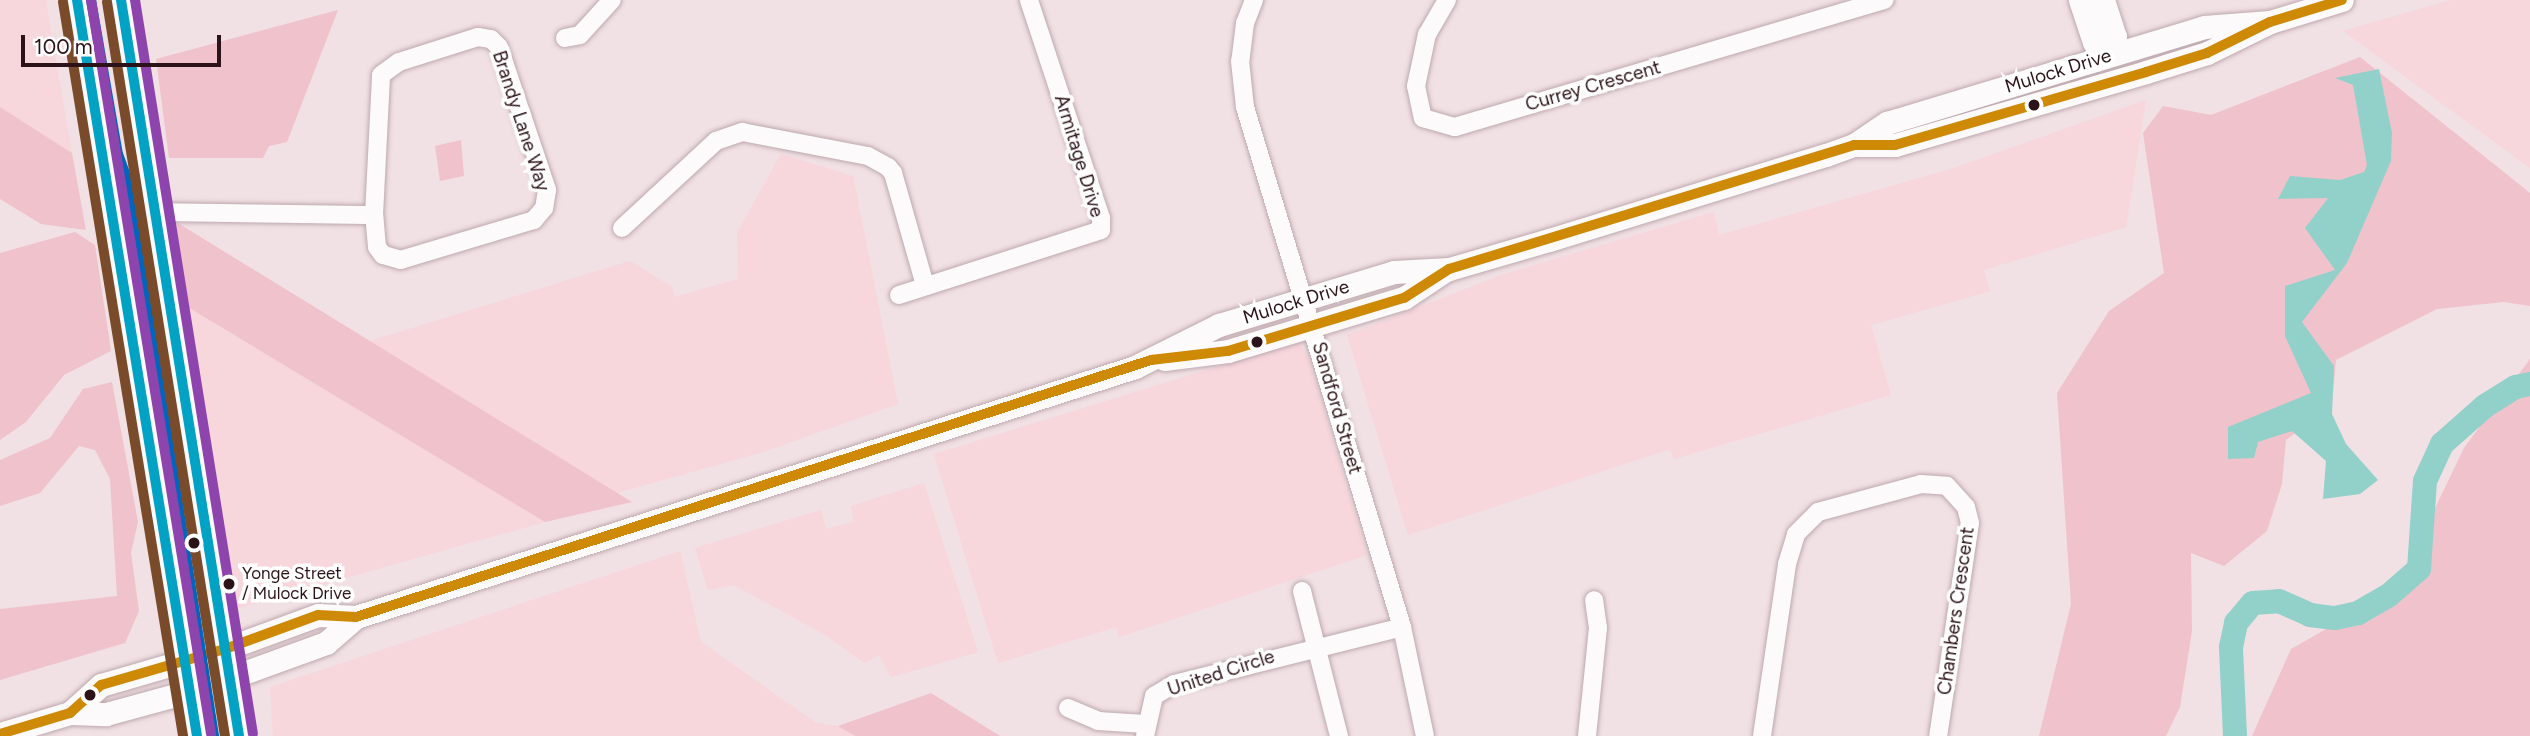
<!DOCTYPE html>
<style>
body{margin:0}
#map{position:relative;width:2530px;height:736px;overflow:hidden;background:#f1e0e4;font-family:Figtree,sans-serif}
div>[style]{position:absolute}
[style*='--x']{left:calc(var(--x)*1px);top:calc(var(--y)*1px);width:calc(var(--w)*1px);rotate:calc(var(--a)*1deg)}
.built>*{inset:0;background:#f7d6dc}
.green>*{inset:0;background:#f0c2cc}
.water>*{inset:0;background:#92d1ca}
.river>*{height:24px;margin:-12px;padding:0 12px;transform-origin:12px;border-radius:12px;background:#92d1ca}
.roads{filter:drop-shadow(0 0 2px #bda9ae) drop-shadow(0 0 2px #bda9ae)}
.minor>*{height:18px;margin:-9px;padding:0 9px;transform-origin:9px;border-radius:9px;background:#fdfafb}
.major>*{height:23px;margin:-11.5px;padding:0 11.5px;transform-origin:11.5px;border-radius:11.5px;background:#fdfafb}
.bus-1>*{height:10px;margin:-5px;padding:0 5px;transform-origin:5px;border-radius:5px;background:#ce8905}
.bus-2>*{height:10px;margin:-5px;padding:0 5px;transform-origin:5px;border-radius:5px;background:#0065bd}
.bus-3>*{height:10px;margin:-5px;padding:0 5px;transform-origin:5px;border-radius:5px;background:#02a2c5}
.bus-4>*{height:10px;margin:-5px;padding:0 5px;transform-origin:5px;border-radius:5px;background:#7a4b2a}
.bus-5>*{height:10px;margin:-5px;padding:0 5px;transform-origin:5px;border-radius:5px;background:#8e44ad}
.dots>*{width:19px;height:19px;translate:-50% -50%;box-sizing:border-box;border:4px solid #fff;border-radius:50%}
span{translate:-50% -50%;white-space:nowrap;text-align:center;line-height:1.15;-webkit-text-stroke:7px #fff;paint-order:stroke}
.bus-label{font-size:17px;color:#2c1319}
.left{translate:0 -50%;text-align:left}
.street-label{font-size:19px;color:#2c1319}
.scale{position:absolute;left:21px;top:35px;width:200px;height:32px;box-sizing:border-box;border:4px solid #2c1319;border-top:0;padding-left:9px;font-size:21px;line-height:24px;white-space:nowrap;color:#2c1319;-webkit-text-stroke:5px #fff;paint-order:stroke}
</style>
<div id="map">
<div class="built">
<i style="clip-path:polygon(0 0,46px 0,72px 153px,0 107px)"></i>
<i style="clip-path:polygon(2451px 0,2530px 0,2530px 168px,2343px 31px)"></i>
<i style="clip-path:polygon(2146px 100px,2126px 227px,1984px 270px,1990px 291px,1871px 325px,1891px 395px,1674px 459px,1670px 449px,1408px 535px,1347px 335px,1504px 274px,1713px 212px,1719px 235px,1954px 168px)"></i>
<i style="clip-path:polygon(781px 154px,853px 176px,898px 404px,763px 452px,617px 493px,370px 341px,630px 261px,672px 287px,675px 297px,738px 279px,737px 233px)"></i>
<i style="clip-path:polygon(186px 306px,545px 522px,235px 609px)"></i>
<i style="clip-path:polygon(1298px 342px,1308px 356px,1367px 555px,1119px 637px,1116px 627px,998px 663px,934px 454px)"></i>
<i style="clip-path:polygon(924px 483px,978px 652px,891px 677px,879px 655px,864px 663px,827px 636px,734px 585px,708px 590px,695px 548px,821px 510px,826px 529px,854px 522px,851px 506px)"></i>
<i style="clip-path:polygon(680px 551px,701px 642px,816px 723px,838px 726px,855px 736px,273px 736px,270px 687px)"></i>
</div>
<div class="green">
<i style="clip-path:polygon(338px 10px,287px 142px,269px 146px,263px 158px,169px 158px,156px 59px)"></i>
<i style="clip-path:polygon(2360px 57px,2530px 193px,2530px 306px,2504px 302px,2437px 309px,2336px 360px,2332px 405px,2286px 440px,2282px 484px,2267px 531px,2224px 566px,2191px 553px,2192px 631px,2180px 707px,2166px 736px,2039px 736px,2071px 604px,2057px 393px,2109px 311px,2164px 273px,2143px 133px,2163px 106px,2211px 115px)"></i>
<i style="clip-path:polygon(0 107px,72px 153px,86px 230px,41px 224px,0 199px)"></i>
<i style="clip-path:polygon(461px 140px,464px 176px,440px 181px,435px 146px)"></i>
<i style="clip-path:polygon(176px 222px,370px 341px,632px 502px,545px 522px,186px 306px)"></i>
<i style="clip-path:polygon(75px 232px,95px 245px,111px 351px,64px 375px,26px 422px,0 440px,0 253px)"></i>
<i style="clip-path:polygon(2530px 359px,2530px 736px,2252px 736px,2291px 649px,2396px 589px,2464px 448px)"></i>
<i style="clip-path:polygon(112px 382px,138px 522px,131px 553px,139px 611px,125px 643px,0 680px,0 609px,117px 596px,110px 479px,95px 450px,79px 446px,40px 493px,0 506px,0 460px,50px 438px,83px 389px)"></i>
<i style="clip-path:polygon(931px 693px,1000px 736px,855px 736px,838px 726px)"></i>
</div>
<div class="water">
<i style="clip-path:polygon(2379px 69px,2392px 133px,2391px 161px,2347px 263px,2302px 322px,2334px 366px,2332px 414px,2346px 444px,2378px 480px,2360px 494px,2323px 499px,2326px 461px,2292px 431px,2258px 442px,2254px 458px,2228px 459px,2228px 427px,2311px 393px,2285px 336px,2285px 286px,2335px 270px,2305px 228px,2328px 198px,2278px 199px,2290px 176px,2340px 180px,2364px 172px,2367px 165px,2353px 85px,2335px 78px)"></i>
</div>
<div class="river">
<i style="--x:2235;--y:736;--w:89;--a:-92.6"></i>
<i style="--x:2231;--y:647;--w:25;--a:-78"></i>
<i style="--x:2236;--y:623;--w:26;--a:-50"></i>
<i style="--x:2253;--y:603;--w:26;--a:-4"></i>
<i style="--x:2279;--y:601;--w:34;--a:24"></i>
<i style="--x:2310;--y:615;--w:25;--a:7"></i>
<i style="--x:2335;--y:618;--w:24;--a:-12"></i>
<i style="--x:2358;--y:613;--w:34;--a:-30"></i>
<i style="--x:2388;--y:596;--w:41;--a:-41.1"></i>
<i style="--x:2419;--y:569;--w:88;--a:-86.1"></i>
<i style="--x:2425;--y:481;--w:41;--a:-65.3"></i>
<i style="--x:2442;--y:444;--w:57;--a:-41.5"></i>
<i style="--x:2485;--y:406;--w:36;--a:-32"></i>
<i style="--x:2516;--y:387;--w:14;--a:-12"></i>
</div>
<div class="roads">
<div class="minor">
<i style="--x:1254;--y:0;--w:25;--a:111"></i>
<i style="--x:1245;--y:23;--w:38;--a:97"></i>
<i style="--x:1240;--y:61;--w:46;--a:83.8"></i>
<i style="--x:1245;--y:107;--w:543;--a:73.2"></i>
<i style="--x:1402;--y:627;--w:111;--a:78.1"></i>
<i style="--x:1447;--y:0;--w:39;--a:120"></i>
<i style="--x:1427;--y:34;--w:53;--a:101.9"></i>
<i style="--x:1416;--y:86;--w:33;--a:78"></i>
<i style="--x:1423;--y:118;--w:33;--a:16"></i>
<i style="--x:1455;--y:127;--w:448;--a:-16.5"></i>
<i style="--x:478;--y:37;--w:13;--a:9"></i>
<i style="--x:491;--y:39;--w:11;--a:45"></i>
<i style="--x:499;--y:47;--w:151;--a:71.4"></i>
<i style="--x:547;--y:190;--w:18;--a:99"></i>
<i style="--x:544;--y:208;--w:16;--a:130"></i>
<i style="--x:534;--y:220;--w:139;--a:163.3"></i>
<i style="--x:401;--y:260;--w:19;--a:-164"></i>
<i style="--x:383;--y:255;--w:10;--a:-127"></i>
<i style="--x:377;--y:247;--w:32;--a:-95"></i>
<i style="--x:374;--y:215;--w:140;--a:-87.1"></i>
<i style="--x:381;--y:75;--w:22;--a:-36"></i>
<i style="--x:399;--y:62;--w:83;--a:-17.6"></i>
<i style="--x:565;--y:38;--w:15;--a:-11"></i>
<i style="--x:580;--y:35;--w:47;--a:-47.6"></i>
<i style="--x:154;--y:212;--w:220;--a:0.8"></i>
<i style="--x:622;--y:228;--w:128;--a:-42.8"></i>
<i style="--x:716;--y:141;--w:28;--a:-19"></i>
<i style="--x:742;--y:132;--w:128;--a:10.8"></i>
<i style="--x:868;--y:156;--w:23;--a:29"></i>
<i style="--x:888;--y:167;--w:8;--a:50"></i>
<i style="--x:893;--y:173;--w:116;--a:74.1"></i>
<i style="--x:899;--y:295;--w:212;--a:-17.8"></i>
<i style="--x:1101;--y:230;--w:12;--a:-90"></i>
<i style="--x:1101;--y:218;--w:230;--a:-108.3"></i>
<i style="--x:1302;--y:591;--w:150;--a:75.7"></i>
<i style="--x:1068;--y:708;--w:33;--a:23"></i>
<i style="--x:1098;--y:721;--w:47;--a:3.7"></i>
<i style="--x:1145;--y:736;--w:41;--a:-77.3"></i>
<i style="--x:1154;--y:696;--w:23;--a:-31"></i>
<i style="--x:1174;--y:684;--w:235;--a:-14"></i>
<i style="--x:1587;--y:736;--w:109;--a:-84.2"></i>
<i style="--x:1598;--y:628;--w:28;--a:-98"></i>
<i style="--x:1762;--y:736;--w:174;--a:-81.7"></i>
<i style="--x:1787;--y:564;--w:31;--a:-73"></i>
<i style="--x:1796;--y:534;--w:31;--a:-45"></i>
<i style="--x:1818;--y:512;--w:107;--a:-15.2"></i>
<i style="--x:1921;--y:484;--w:26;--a:4"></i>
<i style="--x:1947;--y:486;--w:28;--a:48"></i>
<i style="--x:1966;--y:507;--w:16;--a:76"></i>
<i style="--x:1970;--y:523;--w:215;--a:98.5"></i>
</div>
<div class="major">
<i style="--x:77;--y:0;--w:746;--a:80.74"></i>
<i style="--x:121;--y:0;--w:745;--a:80.89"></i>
<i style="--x:2080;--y:0;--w:44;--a:71.6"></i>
<i style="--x:2094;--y:42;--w:21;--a:37"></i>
<i style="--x:2103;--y:0;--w:38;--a:72"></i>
<i style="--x:2115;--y:36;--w:19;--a:102"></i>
<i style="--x:1854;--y:145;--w:41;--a:0"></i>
<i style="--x:1895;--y:145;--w:261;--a:-16.2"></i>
<i style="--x:2146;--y:72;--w:64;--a:-17.3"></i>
<i style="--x:2207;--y:53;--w:70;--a:-26.2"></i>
<i style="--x:2270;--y:22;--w:75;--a:-17"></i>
<i style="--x:1164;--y:359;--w:64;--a:-7.1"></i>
<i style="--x:1228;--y:351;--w:184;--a:-16.8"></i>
<i style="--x:1404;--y:298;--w:50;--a:-33.7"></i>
<i style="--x:70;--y:713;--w:42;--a:-42.1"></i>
<i style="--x:101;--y:685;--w:129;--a:-16.2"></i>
<i style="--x:225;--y:649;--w:99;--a:-20.1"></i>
<i style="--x:318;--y:615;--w:38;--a:3"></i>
<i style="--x:0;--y:734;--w:73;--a:-16.7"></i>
<i style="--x:70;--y:713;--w:36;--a:2"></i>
<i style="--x:106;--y:714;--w:103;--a:-15.3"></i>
<i style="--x:205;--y:687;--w:129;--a:-20"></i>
<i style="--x:326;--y:643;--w:40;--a:-41"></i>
<i style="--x:356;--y:617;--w:818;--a:-17.79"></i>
<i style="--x:1135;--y:367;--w:94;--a:-26.6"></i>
<i style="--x:1219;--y:325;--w:183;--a:-16.8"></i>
<i style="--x:1394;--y:272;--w:55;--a:-3.1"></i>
<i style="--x:1449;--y:269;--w:104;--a:-16.2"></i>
<i style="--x:1549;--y:240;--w:290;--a:-17.1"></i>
<i style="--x:1826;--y:155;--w:30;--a:-20"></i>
<i style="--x:1854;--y:145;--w:40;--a:-34"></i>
<i style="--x:1887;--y:123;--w:331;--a:-16.8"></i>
<i style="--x:2204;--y:27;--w:66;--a:-4.3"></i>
</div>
</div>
<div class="bus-1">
<i style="--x:0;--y:734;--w:73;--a:-16.7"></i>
<i style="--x:70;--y:713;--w:42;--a:-42.1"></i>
<i style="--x:101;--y:685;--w:129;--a:-16.2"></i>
<i style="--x:225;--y:649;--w:99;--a:-20.1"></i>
<i style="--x:318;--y:615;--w:38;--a:3"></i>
<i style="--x:356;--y:617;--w:836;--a:-17.91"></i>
<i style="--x:1151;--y:360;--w:78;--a:-6.7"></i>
<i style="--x:1228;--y:351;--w:184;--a:-16.8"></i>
<i style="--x:1404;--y:298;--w:54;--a:-32.8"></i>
<i style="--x:1449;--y:269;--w:424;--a:-17"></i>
<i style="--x:1854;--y:145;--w:41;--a:0"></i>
<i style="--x:1895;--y:145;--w:261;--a:-16.2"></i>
<i style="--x:2146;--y:72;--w:64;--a:-17.3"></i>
<i style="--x:2207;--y:53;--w:70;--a:-26.2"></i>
<i style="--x:2270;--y:22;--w:75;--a:-17"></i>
</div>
<div class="bus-2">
<i style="--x:91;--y:0;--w:156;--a:80.1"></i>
<i style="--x:118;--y:154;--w:29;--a:70"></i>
<i style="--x:128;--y:181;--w:562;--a:81.19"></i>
</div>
<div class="bus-3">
<i style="--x:77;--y:0;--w:746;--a:80.74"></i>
<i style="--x:121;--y:0;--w:745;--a:80.89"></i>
</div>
<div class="bus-4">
<i style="--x:63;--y:2;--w:744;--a:80.71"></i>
<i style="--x:107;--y:2;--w:743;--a:80.87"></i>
</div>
<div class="bus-5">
<i style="--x:91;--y:0;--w:744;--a:80.71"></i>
<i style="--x:135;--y:0;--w:743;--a:80.87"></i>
</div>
<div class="dots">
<i style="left:2034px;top:105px;background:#2c1319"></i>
<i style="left:1257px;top:342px;background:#2c1319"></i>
<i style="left:194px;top:543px;background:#2c1319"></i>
<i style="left:229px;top:584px;background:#2c1319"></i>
<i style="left:90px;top:695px;background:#2c1319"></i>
</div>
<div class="bus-label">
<span class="left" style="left:242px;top:584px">Yonge Street<br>/ Mulock Drive</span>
</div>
<div class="street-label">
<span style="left:2058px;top:71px;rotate:-17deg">Mulock Drive</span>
<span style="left:1593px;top:86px;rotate:-16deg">Currey Crescent</span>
<span style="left:521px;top:121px;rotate:72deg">Brandy Lane Way</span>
<span style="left:1079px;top:156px;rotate:73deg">Armitage Drive</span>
<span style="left:1296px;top:302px;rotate:-17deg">Mulock Drive</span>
<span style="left:1337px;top:408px;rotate:74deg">Sandford Street</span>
<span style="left:1956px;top:611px;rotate:-82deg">Chambers Crescent</span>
<span style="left:1221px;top:673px;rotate:-18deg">United Circle</span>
</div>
<div class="scale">100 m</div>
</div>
